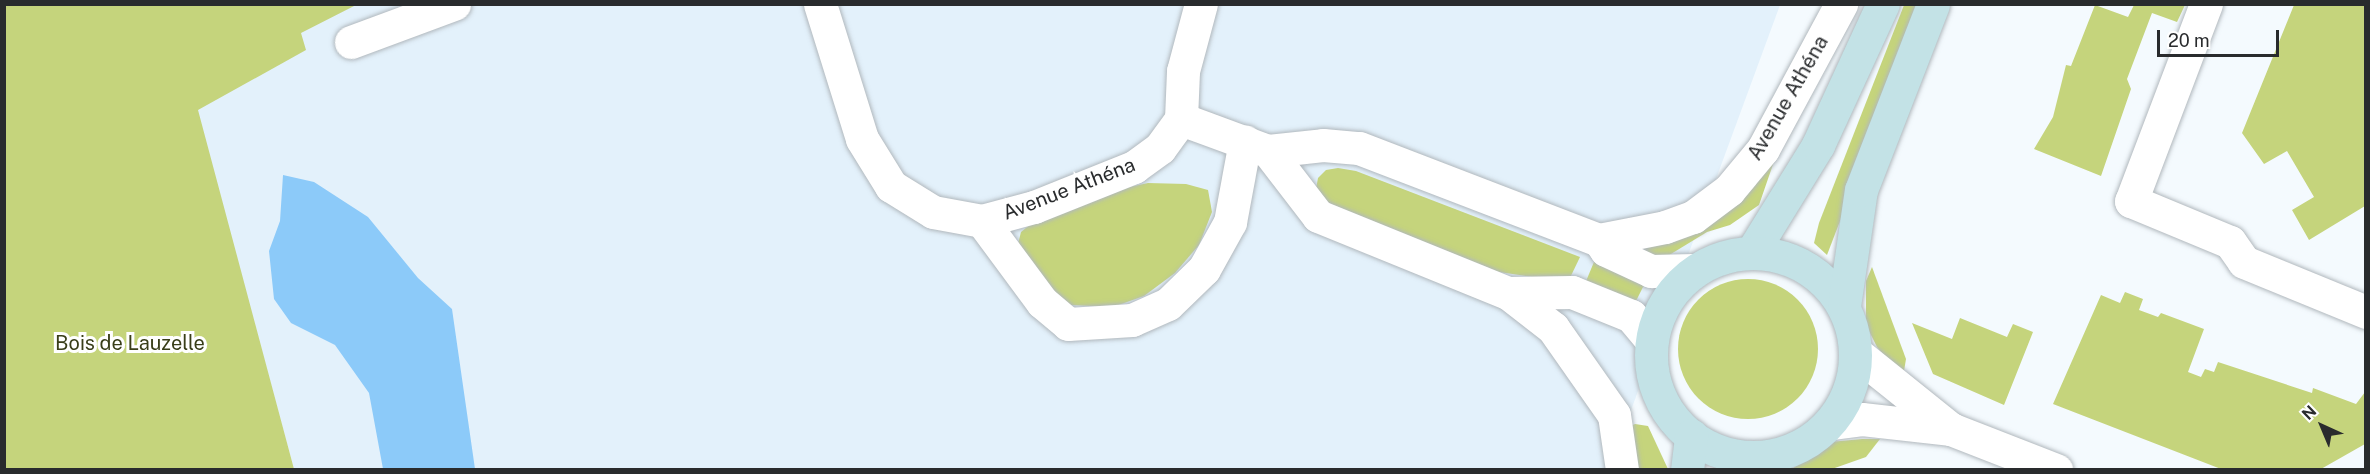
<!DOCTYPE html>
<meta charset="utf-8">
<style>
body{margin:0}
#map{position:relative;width:2370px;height:474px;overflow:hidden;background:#f4fafe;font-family:"Public Sans",sans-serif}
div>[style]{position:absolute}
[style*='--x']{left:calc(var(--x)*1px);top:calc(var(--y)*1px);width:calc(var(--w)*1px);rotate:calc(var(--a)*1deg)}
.built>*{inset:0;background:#e3f1fb}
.green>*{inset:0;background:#c5d47c}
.round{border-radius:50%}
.water>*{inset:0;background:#8ccaf9}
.roads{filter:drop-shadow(0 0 2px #b1b8bd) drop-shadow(0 0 2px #b1b8bd)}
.street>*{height:33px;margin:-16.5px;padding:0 16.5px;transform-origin:16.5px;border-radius:16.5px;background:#fff}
.secondary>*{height:33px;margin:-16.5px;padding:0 16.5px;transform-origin:16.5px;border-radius:16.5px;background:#c3e2e6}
.secondary>.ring{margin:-16.5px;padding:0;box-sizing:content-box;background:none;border:33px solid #c3e2e6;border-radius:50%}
span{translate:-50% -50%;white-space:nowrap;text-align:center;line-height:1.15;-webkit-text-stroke:6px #fff;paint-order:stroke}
.street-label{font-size:20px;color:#292b2d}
.park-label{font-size:20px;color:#393e19}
.frame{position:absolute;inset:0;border:6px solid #292b2d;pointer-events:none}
.north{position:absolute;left:2292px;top:396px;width:60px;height:60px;-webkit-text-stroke:4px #fff;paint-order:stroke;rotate:316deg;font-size:16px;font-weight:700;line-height:24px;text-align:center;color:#292b2d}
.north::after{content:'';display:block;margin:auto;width:21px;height:27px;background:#292b2d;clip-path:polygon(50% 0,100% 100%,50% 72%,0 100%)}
.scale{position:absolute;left:2157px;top:30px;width:122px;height:27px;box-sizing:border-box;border:3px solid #292b2d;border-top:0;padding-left:8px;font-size:18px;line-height:21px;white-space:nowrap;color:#292b2d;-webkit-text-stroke:4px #fff;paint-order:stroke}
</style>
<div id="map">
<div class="built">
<i style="clip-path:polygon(168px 5px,1780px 5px,1609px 470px,294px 469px)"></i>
</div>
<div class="green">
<i style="clip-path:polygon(4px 5px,356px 5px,301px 33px,306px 50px,198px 110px,294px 469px,5px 469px)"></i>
<i style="clip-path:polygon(1904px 5px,1923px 5px,1827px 255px,1814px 243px,1819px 223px)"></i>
<i style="clip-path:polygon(2095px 5px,2128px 17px,2134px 5px,2185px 5px,2177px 22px,2152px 13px,2127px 79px,2131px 89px,2101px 176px,2034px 149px,2053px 117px,2066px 65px,2071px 66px)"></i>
<i style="clip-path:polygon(2294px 5px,2365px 5px,2365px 206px,2309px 240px,2292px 210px,2314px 197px,2287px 151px,2264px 164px,2242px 133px)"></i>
<i style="clip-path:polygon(1780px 144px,1759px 205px,1730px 225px,1707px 232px,1666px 257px,1649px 257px,1615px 243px,1655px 237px)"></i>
<i style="clip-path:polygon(1338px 168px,1356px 171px,1580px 257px,1568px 282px,1492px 271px,1329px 209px,1316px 189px,1318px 178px,1326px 170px)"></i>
<i style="clip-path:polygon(1148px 183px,1186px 184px,1208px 190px,1212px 212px,1199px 245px,1175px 273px,1144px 296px,1113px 307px,1070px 305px,1039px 287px,1018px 244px,1021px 232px,1038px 218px,1097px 194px)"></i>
<i style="clip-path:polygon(1594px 262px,1644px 285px,1635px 303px,1584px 286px)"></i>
<i style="clip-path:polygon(1872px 267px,1906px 359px,1904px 371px,1891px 364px,1877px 347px,1866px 325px,1866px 281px)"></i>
<i class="round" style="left:1678px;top:279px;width:140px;height:140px"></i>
<i style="clip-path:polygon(2125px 292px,2143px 299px,2139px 310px,2158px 317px,2161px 313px,2204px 329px,2188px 372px,2201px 377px,2205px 369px,2214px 372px,2218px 362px,2312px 393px,2313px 388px,2356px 404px,2365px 392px,2365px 444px,2321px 469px,2221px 469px,2053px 404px,2101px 295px,2120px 303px)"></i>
<i style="clip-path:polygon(1960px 318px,2007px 337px,2013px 324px,2033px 332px,2004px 405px,1933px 374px,1912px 323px,1952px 339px)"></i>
<i style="clip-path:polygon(1635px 424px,1648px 426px,1668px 469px,1629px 469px,1626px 428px)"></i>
<i style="clip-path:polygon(1862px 439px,1880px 439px,1866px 457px,1832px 469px,1792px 469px,1830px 442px)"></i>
</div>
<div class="water">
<i style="clip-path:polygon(283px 175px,314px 182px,368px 217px,418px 278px,452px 309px,475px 469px,383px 469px,369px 393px,335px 345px,291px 323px,274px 299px,269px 251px,280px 221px)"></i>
</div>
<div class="roads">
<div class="street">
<i style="--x:820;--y:4;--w:141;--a:72.7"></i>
<i style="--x:862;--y:139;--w:55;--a:58.3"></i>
<i style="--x:891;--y:186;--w:49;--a:31.8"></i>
<i style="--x:933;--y:212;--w:50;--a:10.4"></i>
<i style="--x:982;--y:221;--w:54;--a:-15.1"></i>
<i style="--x:1034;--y:207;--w:108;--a:-21.8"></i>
<i style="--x:1134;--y:167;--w:32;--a:-36"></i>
<i style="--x:1160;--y:148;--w:36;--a:-54"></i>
<i style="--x:1181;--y:119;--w:48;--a:-87.6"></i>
<i style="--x:1183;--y:71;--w:69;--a:-75"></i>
<i style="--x:2206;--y:4;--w:211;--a:110.8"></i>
<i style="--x:2131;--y:201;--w:107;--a:22.5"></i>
<i style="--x:2230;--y:242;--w:24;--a:55"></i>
<i style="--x:2244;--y:262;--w:132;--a:22.3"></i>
<i style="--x:351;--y:42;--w:110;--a:-20.3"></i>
<i style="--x:1181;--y:119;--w:93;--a:20.2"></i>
<i style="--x:1268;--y:151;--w:55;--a:-6.2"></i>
<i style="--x:1323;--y:145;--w:36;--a:5"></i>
<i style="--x:1359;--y:148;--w:257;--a:21"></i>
<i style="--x:1599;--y:240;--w:67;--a:-11.1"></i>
<i style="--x:1665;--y:227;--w:30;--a:-20"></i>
<i style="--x:1693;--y:217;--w:45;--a:-36.9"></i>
<i style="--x:1729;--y:190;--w:53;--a:-50.3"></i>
<i style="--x:1763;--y:149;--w:165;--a:-61.7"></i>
<i style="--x:1268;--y:151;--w:82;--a:52.4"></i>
<i style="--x:1318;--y:216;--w:205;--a:22.1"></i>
<i style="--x:1508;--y:293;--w:64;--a:-0.9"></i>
<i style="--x:1572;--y:292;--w:64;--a:22.1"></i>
<i style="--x:1631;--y:316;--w:31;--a:50"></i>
<i style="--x:982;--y:221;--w:101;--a:53.5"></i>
<i style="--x:1042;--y:302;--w:34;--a:40"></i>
<i style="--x:1068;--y:324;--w:64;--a:-3.6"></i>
<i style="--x:1132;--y:320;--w:39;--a:-24"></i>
<i style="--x:1168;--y:304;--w:50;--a:-44.2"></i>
<i style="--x:1204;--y:269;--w:54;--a:-61"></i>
<i style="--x:1230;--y:222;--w:82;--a:-79.5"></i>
<i style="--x:1599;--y:240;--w:12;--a:55"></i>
<i style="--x:1606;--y:250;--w:50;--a:25"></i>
<i style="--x:1651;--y:271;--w:43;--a:-1.3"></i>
<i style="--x:1508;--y:293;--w:57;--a:37.9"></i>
<i style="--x:1553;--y:328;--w:106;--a:55"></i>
<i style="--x:1614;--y:415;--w:56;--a:81.7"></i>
<i style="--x:1856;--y:353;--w:122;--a:38.7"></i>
<i style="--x:1831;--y:423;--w:31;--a:-7"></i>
<i style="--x:1862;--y:419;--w:90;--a:6.4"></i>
<i style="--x:1951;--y:429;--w:113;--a:21.3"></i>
</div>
<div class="secondary">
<i style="--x:1752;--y:252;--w:126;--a:-58.3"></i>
<i style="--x:1818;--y:145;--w:155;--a:-65.3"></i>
<i class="ring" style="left:1651px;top:253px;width:171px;height:171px"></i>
<i style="--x:1844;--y:306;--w:117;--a:-81.7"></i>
<i style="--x:1861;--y:190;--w:199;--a:-68.8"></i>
<i style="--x:1687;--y:470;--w:35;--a:-83"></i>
</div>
</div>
<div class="street-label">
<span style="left:1788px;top:98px;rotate:-60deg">Avenue Athéna</span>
<span style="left:1069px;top:189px;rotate:-21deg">Avenue Athéna</span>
</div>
<div class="park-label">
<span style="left:130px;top:343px">Bois de Lauzelle</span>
</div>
<div class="frame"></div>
<div class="north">N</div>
<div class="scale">20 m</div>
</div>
